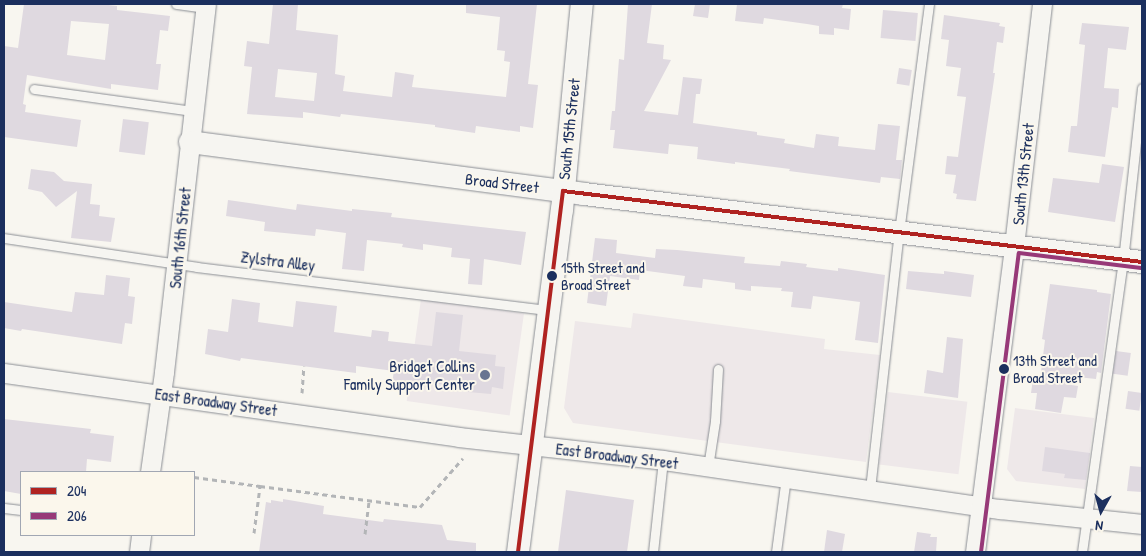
<!DOCTYPE html>
<style>
body{margin:0}
#map{position:relative;width:1146px;height:556px;overflow:hidden;background:#f8f6f0;font-family:"Patrick Hand",sans-serif}
div>[style]{position:absolute}
[style*='--x']{left:calc(var(--x)*1px);top:calc(var(--y)*1px);width:calc(var(--w)*1px);rotate:calc(var(--a)*1deg)}
.built>*{inset:0;background:#eee8e9;transform-origin:0 0}
.building>*{inset:0;background:#dfd9e0;transform-origin:0 0}
.path>*{height:3px;margin-top:-1.5px;transform-origin:0;background:repeating-linear-gradient(90deg,#b3b5b7 0 5px,transparent 0 9px)}
.roads{filter:drop-shadow(0 0 1px #8b8e94) drop-shadow(0 0 1px #8b8e94)}
.service>*{height:9px;margin:-4.5px;padding:0 4.5px;transform-origin:4.5px;border-radius:4.5px;background:#f6f5f1}
.minor>*{height:19px;margin:-9.5px;padding:0 9.5px;transform-origin:9.5px;border-radius:9.5px;background:#f6f5f1}
.tertiary>*{height:22px;margin:-11px;padding:0 11px;transform-origin:11px;border-radius:11px;background:#f6f5f1}
.bus-1>*{height:4px;margin:-2px;padding:0 2px;transform-origin:2px;border-radius:2px;background:#b02321}
.bus-2>*{height:4px;margin:-2px;padding:0 2px;transform-origin:2px;border-radius:2px;background:#973978}
.dots>*{width:14px;height:14px;translate:-50% -50%;box-sizing:border-box;border:2px solid #fbf7ec;border-radius:50%}
span{translate:-50% -50%;white-space:nowrap;text-align:center;line-height:1.15;-webkit-text-stroke:4px #fbf7ec;paint-order:stroke}
.bus-label{font-size:15px;color:#1b2f5e}
.left{translate:0 -50%;text-align:left}
.street-label{font-size:16px;color:#1b2f5e}
.poi-label{font-size:16px;color:#1b2f5e}
.right{translate:-100% -50%;text-align:right}
.frame{position:absolute;inset:0;border:5px solid #1b2f5e;pointer-events:none}
.legend{position:absolute;left:20px;top:471px;width:175px;height:65px;box-sizing:border-box;background:#fbf7ec;border:1px solid #a1a7b3;margin:0;padding:6px 9px;list-style:none;font-size:15px;color:#1b2f5e}
.legend li{display:flex;align-items:center;gap:10px;height:25px}
.legend b{width:25px;border:1px solid #a1a7b3}
.north{position:absolute;left:1076px;top:486px;width:50px;height:50px;-webkit-text-stroke:4px #fbf7ec;paint-order:stroke;rotate:187deg;font-size:14px;font-weight:700;line-height:20px;text-align:center;color:#1b2f5e}
.north::after{content:'';display:block;margin:auto;width:18px;height:22px;background:#1b2f5e;clip-path:polygon(50% 0,100% 100%,50% 72%,0 100%)}
</style>
<div id="map">
<div class="built">
<i style="left:421px;top:299px;width:104px;height:103px;rotate:8deg"></i>
<i style="clip-path:polygon(633px 313px,825px 339px,824px 349px,880px 355px,866px 462px,573px 423px,564px 408px,575px 321px,631px 328px)"></i>
<i style="left:888px;top:392px;width:80px;height:73px;rotate:7deg"></i>
<i style="clip-path:polygon(1015px 408px,1094px 418px,1085px 489px,1016px 481px,1007px 469px)"></i>
</div>
<div class="building">
<i style="clip-path:polygon(evenodd,24px 4px,100px 4px,117px 6px,117px 10px,170px 16px,168px 31px,160px 30px,156px 64px,161px 64px,158px 90px,111px 84px,111px 89px,27px 75px,23px 104px,26px 105px,25px 112px,81px 120px,77px 147px,4px 137px,4px 46px,18px 48px,24px 4px,71px 21px,109px 24px,105px 60px,67px 55px,71px 21px)"></i>
<i style="clip-path:polygon(evenodd,273px 4px,298px 4px,296px 30px,338px 35px,335px 74px,345px 76px,343px 91px,392px 97px,395px 72px,414px 75px,412px 87px,506px 97px,510px 62px,504px 61px,505px 51px,497px 50px,500px 17px,466px 13px,466px 4px,537px 4px,528px 84px,538px 85px,533px 128px,520px 126px,520px 132px,476px 126px,475px 133px,435px 127px,435px 125px,341px 114px,340px 117px,303px 112px,303px 118px,247px 114px,252px 67px,244px 66px,247px 41px,269px 44px,273px 4px,278px 69px,317px 73px,314px 101px,275px 97px,278px 69px)"></i>
<i style="clip-path:polygon(628px 4px,652px 4px,647px 43px,664px 45px,663px 59px,671px 60px,644px 111px,678px 115px,683px 77px,702px 79px,700px 94px,696px 94px,693px 123px,757px 132px,757px 135px,785px 139px,784px 143px,814px 148px,816px 134px,839px 137px,838px 146px,875px 150px,878px 124px,900px 126px,896px 160px,902px 160px,900px 179px,881px 177px,880px 183px,789px 171px,790px 169px,735px 162px,735px 164px,697px 159px,698px 147px,669px 144px,668px 154px,613px 148px,615px 130px,610px 130px,612px 111px,615px 111px,619px 59px,624px 60px)"></i>
<i style="clip-path:polygon(695px 4px,710px 4px,708px 18px,693px 16px)"></i>
<i style="clip-path:polygon(737px 4px,843px 4px,842px 8px,851px 9px,849px 30px,834px 28px,834px 35px,819px 34px,819px 26px,807px 24px,764px 18px,763px 24px,735px 21px)"></i>
<i style="left:883px;top:10px;width:35px;height:28px;rotate:5deg"></i>
<i style="clip-path:polygon(944px 15px,1000px 23px,999px 26px,1005px 27px,1003px 43px,997px 42px,993px 73px,995px 73px,976px 201px,956px 199px,957px 194px,953px 193px,956px 175px,945px 174px,947px 156px,958px 157px,966px 97px,957px 96px,961px 68px,946px 66px,949px 40px,941px 39px)"></i>
<i style="clip-path:polygon(1082px 23px,1129px 27px,1126px 50px,1108px 48px,1104px 88px,1119px 89px,1118px 108px,1112px 107px,1105px 157px,1068px 152px,1071px 126px,1077px 126px,1085px 45px,1079px 44px)"></i>
<i style="left:899px;top:68px;width:13px;height:16px;rotate:9deg"></i>
<i style="left:123px;top:119px;width:26px;height:33px;rotate:7deg"></i>
<i style="clip-path:polygon(1102px 164px,1124px 167px,1115px 222px,1048px 212px,1053px 178px,1099px 183px)"></i>
<i style="clip-path:polygon(31px 169px,54px 172px,64px 181px,92px 184px,90px 204px,100px 205px,99px 216px,115px 218px,111px 242px,71px 238px,77px 191px,56px 207px,42px 192px,28px 189px)"></i>
<i style="clip-path:polygon(228px 200px,296px 210px,297px 204px,352px 211px,352px 209px,392px 213px,391px 217px,526px 232px,521px 265px,484px 259px,482px 285px,468px 284px,470px 259px,451px 257px,452px 248px,423px 244px,423px 250px,402px 247px,403px 244px,367px 240px,364px 271px,342px 269px,346px 233px,316px 229px,315px 236px,264px 231px,265px 222px,226px 216px)"></i>
<i style="clip-path:polygon(595px 238px,617px 240px,616px 253px,655px 258px,656px 249px,677px 250px,745px 257px,744px 263px,780px 266px,781px 261px,807px 264px,806px 267px,838px 271px,838px 268px,885px 275px,878px 343px,855px 340px,860px 302px,813px 296px,811px 309px,791px 307px,793px 292px,781px 291px,782px 288px,751px 286px,751px 291px,735px 289px,735px 283px,703px 279px,702px 288px,683px 286px,685px 276px,640px 270px,639px 280px,610px 276px,606px 306px,587px 303px)"></i>
<i style="clip-path:polygon(908px 271px,944px 274px,944px 271px,974px 275px,971px 297px,906px 289px)"></i>
<i style="clip-path:polygon(106px 275px,130px 278px,128px 296px,135px 297px,132px 324px,125px 323px,122px 344px,22px 329px,21px 331px,4px 328px,4px 302px,72px 312px,75px 292px,104px 295px)"></i>
<i style="clip-path:polygon(1050px 284px,1097px 290px,1097px 292px,1111px 294px,1101px 373px,1097px 372px,1096px 379px,1067px 376px,1065px 384px,1078px 386px,1076px 398px,1064px 397px,1061px 413px,1035px 409px,1037px 393px,1031px 393px,1033px 379px,1040px 380px,1045px 340px,1042px 339px)"></i>
<i style="clip-path:polygon(232px 299px,260px 303px,258px 322px,293px 327px,296px 301px,337px 306px,334px 332px,371px 337px,372px 330px,389px 332px,388px 341px,432px 346px,436px 312px,463px 315px,459px 351px,496px 355px,495px 366px,505px 367px,503px 389px,492px 387px,491px 394px,468px 392px,469px 387px,409px 381px,408px 385px,392px 383px,394px 371px,356px 366px,356px 373px,241px 358px,240px 361px,205px 354px,208px 329px,228px 332px)"></i>
<i style="clip-path:polygon(947px 337px,963px 339px,958px 398px,924px 393px,927px 370px,943px 373px)"></i>
<i style="left:1116px;top:351px;width:15px;height:23px;rotate:8deg"></i>
<i style="left:1128px;top:391px;width:14px;height:18px;rotate:8deg"></i>
<i style="clip-path:polygon(4px 419px,91px 429px,90px 433px,114px 436px,111px 462px,87px 459px,86px 472px,21px 472px,21px 494px,4px 491px)"></i>
<i style="clip-path:polygon(1045px 447px,1090px 453px,1086px 480px,1064px 478px,1065px 474px,1042px 471px)"></i>
<i style="clip-path:polygon(1130px 466px,1142px 467px,1142px 492px,1127px 491px)"></i>
<i style="clip-path:polygon(566px 490px,634px 500px,627px 552px,558px 552px)"></i>
<i style="clip-path:polygon(283px 499px,324px 506px,323px 514px,383px 522px,384px 519px,442px 525px,447px 540px,476px 543px,476px 552px,259px 552px,266px 502px,271px 503px,271px 500px,283px 502px)"></i>
<i style="clip-path:polygon(827px 530px,845px 534px,842px 552px,824px 552px)"></i>
<i style="clip-path:polygon(917px 532px,931px 534px,930px 537px,937px 537px,936px 552px,914px 552px)"></i>
</div>
<div class="path">
<i style="--x:302;--y:393;--w:27;--a:-86"></i>
<i style="--x:194;--y:477;--w:67;--a:7.8"></i>
<i style="--x:254;--y:533;--w:47;--a:-82.7"></i>
<i style="--x:260;--y:486;--w:161;--a:7.5"></i>
<i style="--x:420;--y:507;--w:65;--a:-48.7"></i>
<i style="--x:365;--y:534;--w:34;--a:-83"></i>
</div>
<div class="roads">
<div class="service">
<i style="--x:176;--y:4;--w:29;--a:8"></i>
<i style="--x:34;--y:89;--w:161;--a:7.9"></i>
<i style="--x:4;--y:238;--w:195;--a:8.5"></i>
<i style="--x:197;--y:267;--w:354;--a:7"></i>
<i style="--x:708;--y:467;--w:47;--a:-81.3"></i>
<i style="--x:715;--y:421;--w:52;--a:-86.7"></i>
<i style="--x:870;--y:489;--w:259;--a:-83.6"></i>
<i style="--x:899;--y:232;--w:230;--a:-82.5"></i>
<i style="--x:4;--y:508;--w:17;--a:7"></i>
<i style="--x:653;--y:552;--w:93;--a:-83.8"></i>
<i style="--x:776;--y:552;--w:76;--a:-82.4"></i>
<i style="--x:1082;--y:552;--w:295;--a:-82"></i>
<i style="--x:1123;--y:260;--w:173;--a:-83.7"></i>
</div>
<div class="minor">
<i style="--x:4;--y:373;--w:459;--a:8"></i>
<i style="--x:459;--y:437;--w:205;--a:6.4"></i>
<i style="--x:663;--y:460;--w:341;--a:8.3"></i>
<i style="--x:1000;--y:509;--w:143;--a:6"></i>
<i style="--x:150;--y:472;--w:101;--a:-82"></i>
<i style="--x:164;--y:372;--w:370;--a:-83.5"></i>
<i style="--x:139;--y:552;--w:17;--a:-83"></i>
<i style="--x:975;--y:552;--w:308;--a:-82.7"></i>
<i style="--x:1014;--y:246;--w:244;--a:-83.4"></i>
</div>
<div class="tertiary">
<i style="--x:190;--y:142;--w:397;--a:7.5"></i>
<i style="--x:584;--y:194;--w:562;--a:6.95"></i>
<i style="--x:518;--y:552;--w:345;--a:-82.7"></i>
<i style="--x:562;--y:210;--w:207;--a:-84.5"></i>
</div>
</div>
<div class="bus-1">
<i style="--x:518;--y:552;--w:364;--a:-82.9"></i>
<i style="--x:563;--y:191;--w:583;--a:6.99"></i>
</div>
<div class="bus-2">
<i style="--x:981;--y:552;--w:301;--a:-82.8"></i>
<i style="--x:1019;--y:253;--w:123;--a:7"></i>
</div>
<div class="dots">
<i style="left:552px;top:276px;background:#1b2f5e"></i>
<i style="left:1004px;top:369px;background:#1b2f5e"></i>
<i style="left:485px;top:375px;background:#687591"></i>
</div>
<div class="bus-label">
<span class="left" style="left:561px;top:276px">15th Street and<br>Broad Street</span>
<span class="left" style="left:1013px;top:369px">13th Street and<br>Broad Street</span>
</div>
<div class="street-label">
<span style="left:569px;top:129px;rotate:-84deg">South 15th Street</span>
<span style="left:1023px;top:174px;rotate:-84deg">South 13th Street</span>
<span style="left:502px;top:183px;rotate:7deg">Broad Street</span>
<span style="left:180px;top:238px;rotate:-84deg">South 16th Street</span>
<span style="left:278px;top:261px;rotate:7deg">Zylstra Alley</span>
<span style="left:216px;top:402px;rotate:8deg">East Broadway Street</span>
<span style="left:617px;top:456px;rotate:7deg">East Broadway Street</span>
</div>
<div class="poi-label">
<span class="right" style="left:475px;top:375px">Bridget Collins<br>Family Support Center</span>
</div>
<div class="frame"></div>
<ul class="legend">
<li><b style="height:6px;background:#b02321"></b>204</li>
<li><b style="height:6px;background:#973978"></b>206</li>
</ul>
<div class="north">N</div>
</div>
